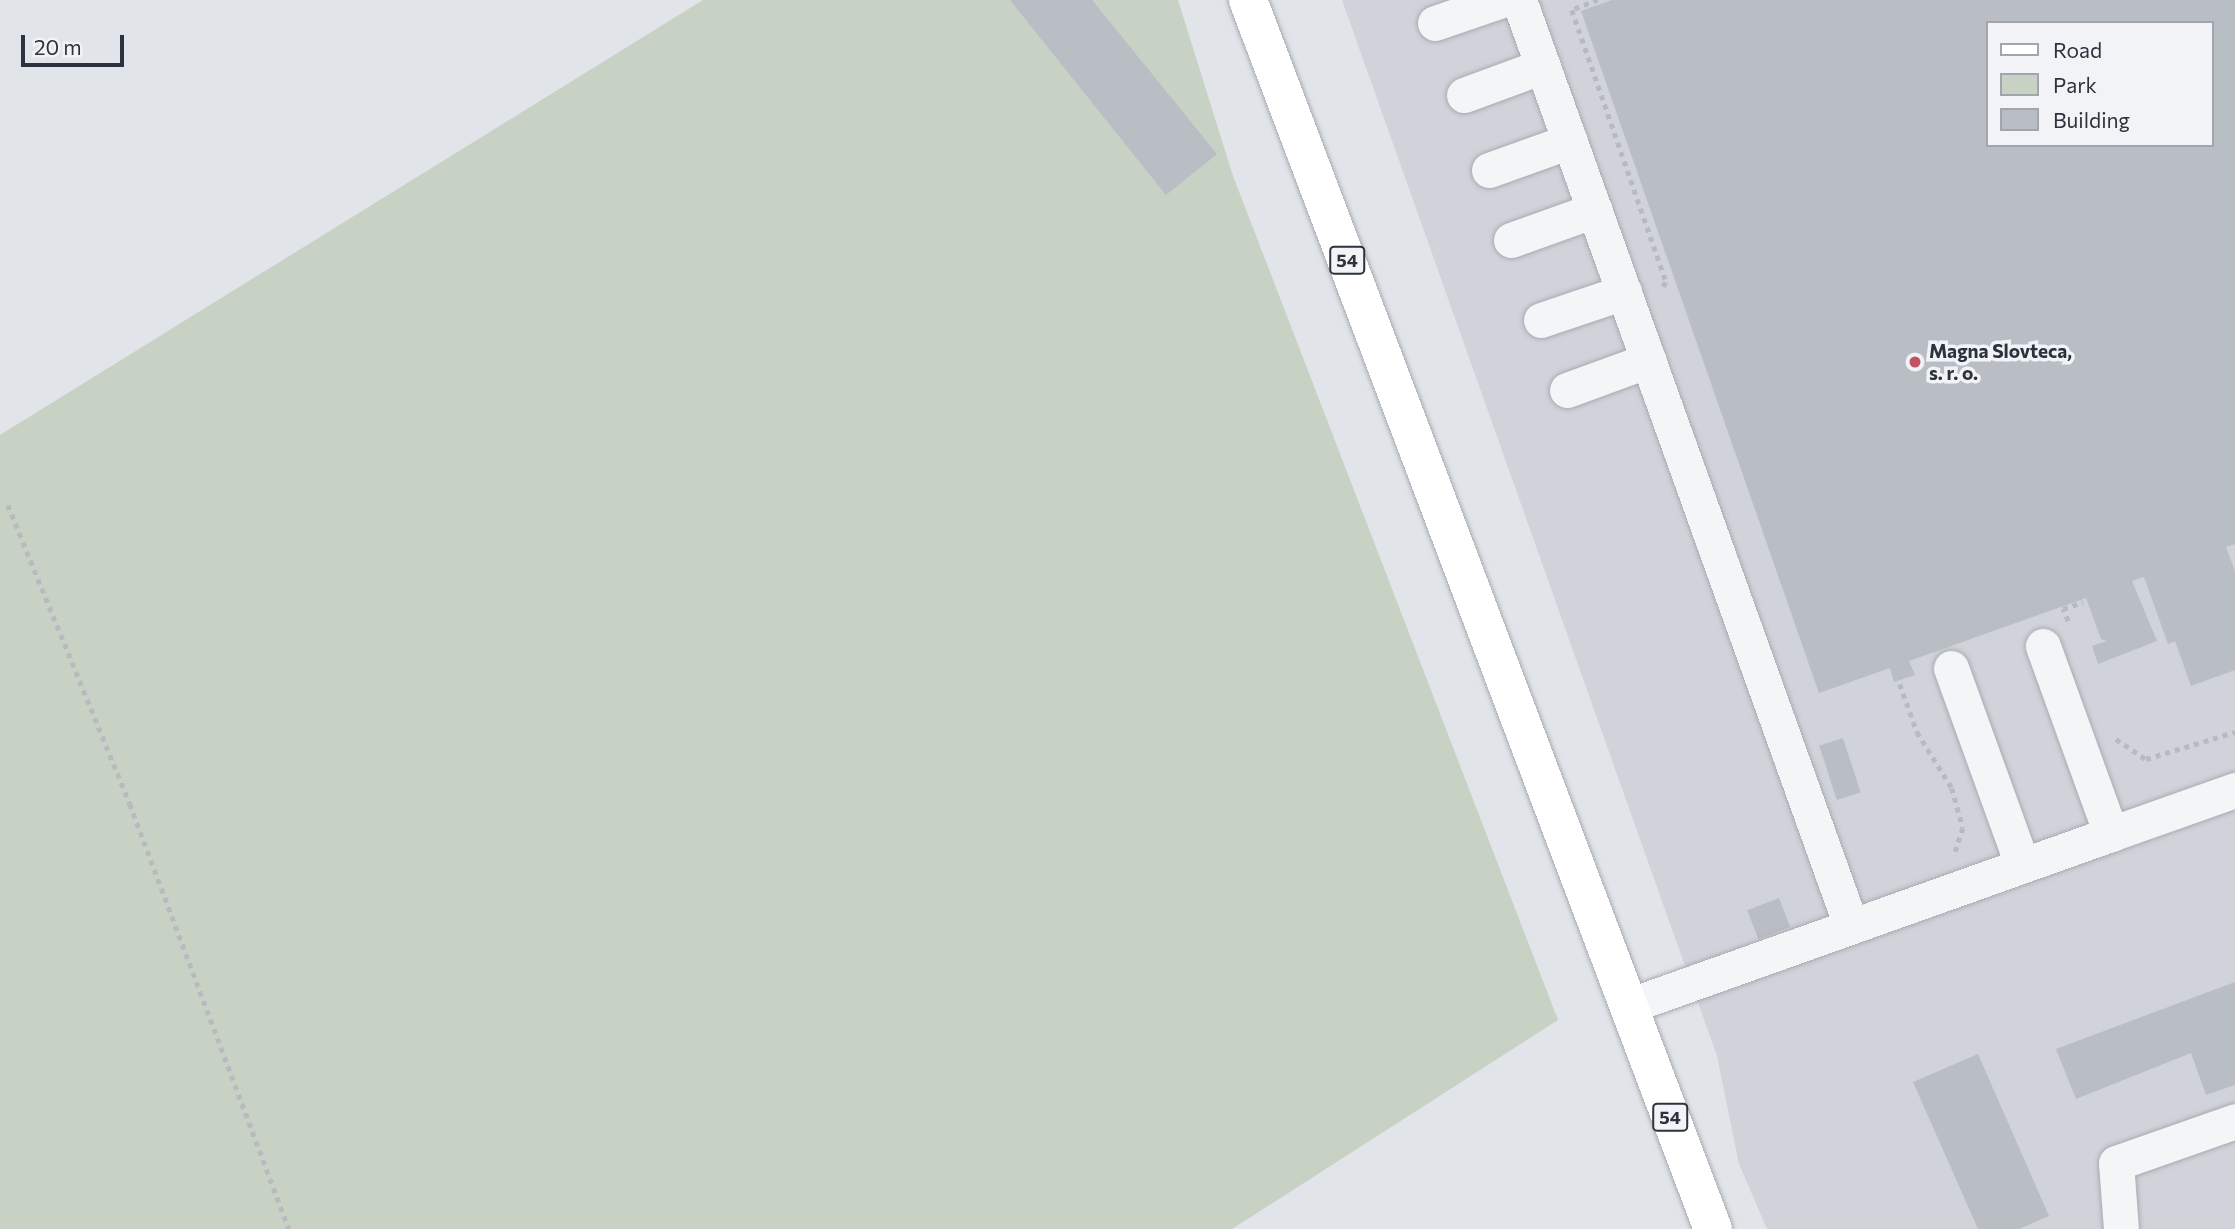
<!DOCTYPE html>
<style>
body{margin:0}
#map{position:relative;width:2235px;height:1229px;overflow:hidden;background:#e1e4e8;font-family:Commissioner,sans-serif}
div>[style]{position:absolute}
[style*='--x']{left:calc(var(--x)*1px);top:calc(var(--y)*1px);width:calc(var(--w)*1px);rotate:calc(var(--a)*1deg)}
.built>*{inset:0;background:#d0d3da}
.green>*{inset:0;background:#c7d1c4}
.building>*{inset:0;background:#b9bdc4;transform-origin:0 0}
.path>*{height:4.5px;margin-top:-2.25px;transform-origin:0;background:repeating-linear-gradient(90deg,#b8bac0 0 5px,transparent 0 10px)}
.roads{filter:drop-shadow(0 0 2px #a7abb2) drop-shadow(0 0 2px #a7abb2)}
.minor>*{height:35px;margin:-17.5px;padding:0 17.5px;transform-origin:17.5px;border-radius:17.5px;background:#f4f5f7}
.major>*{height:38px;margin:-19px;padding:0 19px;transform-origin:19px;border-radius:19px;background:#fff}
.dots>*{width:19px;height:19px;translate:-50% -50%;box-sizing:border-box;border:4px solid #f1f3f6;border-radius:50%}
span{translate:-50% -50%;white-space:nowrap;text-align:center;line-height:1.15;-webkit-text-stroke:7px #f1f3f6;paint-order:stroke}
.shield-label span{padding:2px 5px;background:#f1f3f6;border:2px solid;border-radius:5px;-webkit-text-stroke-width:0}
.shield-label{font-size:18px;color:#2c323e;font-weight:700}
.poi-label{font-size:19px;color:#2c323e;font-weight:700}
.left{translate:0 -50%;text-align:left}
.legend{position:absolute;left:1986px;top:21px;width:228px;height:126px;box-sizing:border-box;background:#f1f3f6;border:2px solid #a2a6ac;margin:0;padding:9px 12px;list-style:none;font-size:21px;color:#2c323e}
.legend li{display:flex;align-items:center;gap:14px;height:35px}
.legend b{width:35px;border:2px solid #a2a6ac}
.scale{position:absolute;left:21px;top:35px;width:103px;height:32px;box-sizing:border-box;border:4px solid #2c323e;border-top:0;padding-left:9px;font-size:21px;line-height:24px;white-space:nowrap;color:#2c323e;-webkit-text-stroke:5px #f1f3f6;paint-order:stroke}
</style>
<div id="map">
<div class="built">
<i style="clip-path:polygon(evenodd,1342px 0,2235px 0,2235px 1229px,1767px 1229px,1739px 1164px,1717px 1056px,1342px 0,1988px 23px,2212px 23px,2212px 145px,1988px 145px,1988px 23px)"></i>
</div>
<div class="green">
<i style="clip-path:polygon(703px 0,1178px 0,1233px 176px,1558px 1020px,1232px 1229px,0 1229px,0 435px)"></i>
</div>
<div class="building">
<i style="clip-path:polygon(1010px 0,1092px 0,1217px 154px,1166px 195px)"></i>
<i style="clip-path:polygon(evenodd,1612px 0,2235px 0,2235px 544px,2226px 547px,2235px 571px,2235px 670px,2191px 686px,2175px 641px,2168px 644px,2144px 577px,2132px 581px,2157px 641px,2098px 664px,2092px 646px,2107px 641px,2101px 639px,2086px 598px,1909px 661px,1915px 675px,1894px 682px,1890px 668px,1819px 693px,1581px 11px,1612px 0,1988px 23px,2212px 23px,2212px 145px,1988px 145px,1988px 23px)"></i>
<i style="left:1843px;top:738px;width:57px;height:25px;rotate:72deg"></i>
<i style="left:1779px;top:898px;width:31px;height:34px;rotate:69deg"></i>
<i style="clip-path:polygon(2235px 982px,2235px 1085px,2206px 1095px,2191px 1053px,2076px 1099px,2056px 1049px)"></i>
<i style="clip-path:polygon(1978px 1054px,2049px 1216px,2019px 1229px,1978px 1229px,1913px 1082px)"></i>
</div>
<div class="path">
<i style="--x:1598;--y:0;--w:28;--a:159"></i>
<i style="--x:1572;--y:10;--w:288;--a:70.9"></i>
<i style="--x:1666;--y:282;--w:9;--a:117"></i>
<i style="--x:8;--y:505;--w:323;--a:67.8"></i>
<i style="--x:130;--y:804;--w:454;--a:69.5"></i>
<i style="--x:2068;--y:621;--w:13;--a:-113"></i>
<i style="--x:2063;--y:609;--w:21;--a:-19"></i>
<i style="--x:1900;--y:684;--w:51;--a:70.5"></i>
<i style="--x:1917;--y:732;--w:66;--a:58"></i>
<i style="--x:1952;--y:788;--w:41;--a:74.6"></i>
<i style="--x:1963;--y:828;--w:25;--a:108"></i>
<i style="--x:2116;--y:739;--w:36;--a:34"></i>
<i style="--x:2146;--y:759;--w:93;--a:-16.9"></i>
</div>
<div class="roads">
<div class="minor">
<i style="--x:1519;--y:0;--w:981;--a:70.27"></i>
<i style="--x:1435;--y:23;--w:71;--a:-18.9"></i>
<i style="--x:1464;--y:95;--w:84;--a:-20.2"></i>
<i style="--x:1489;--y:170;--w:86;--a:-19.7"></i>
<i style="--x:1511;--y:240;--w:89;--a:-19.7"></i>
<i style="--x:1541;--y:320;--w:88;--a:-18.6"></i>
<i style="--x:1567;--y:390;--w:87;--a:-20.1"></i>
<i style="--x:1951;--y:668;--w:208;--a:70.1"></i>
<i style="--x:2111;--y:834;--w:132;--a:-19.5"></i>
<i style="--x:1628;--y:1006;--w:513;--a:-19.6"></i>
<i style="--x:2111;--y:834;--w:200;--a:-109.9"></i>
<i style="--x:2121;--y:1229;--w:66;--a:-94.3"></i>
<i style="--x:2116;--y:1163;--w:126;--a:-19.4"></i>
</div>
<div class="major">
<i style="--x:1248;--y:0;--w:1314;--a:69.28"></i>
</div>
</div>
<div class="dots">
<i style="left:1915px;top:362px;background:#bf5563"></i>
</div>
<div class="shield-label">
<span style="left:1347px;top:260px">54</span>
<span style="left:1670px;top:1117px">54</span>
</div>
<div class="poi-label">
<span class="left" style="left:1929px;top:362px">Magna Slovteca,<br>s. r. o.</span>
</div>
<ul class="legend">
<li><b style="height:9px;background:#fff"></b>Road</li>
<li><b style="height:19px;background:#c7d1c4"></b>Park</li>
<li><b style="height:19px;background:#b9bdc4"></b>Building</li>
</ul>
<div class="scale">20 m</div>
</div>
